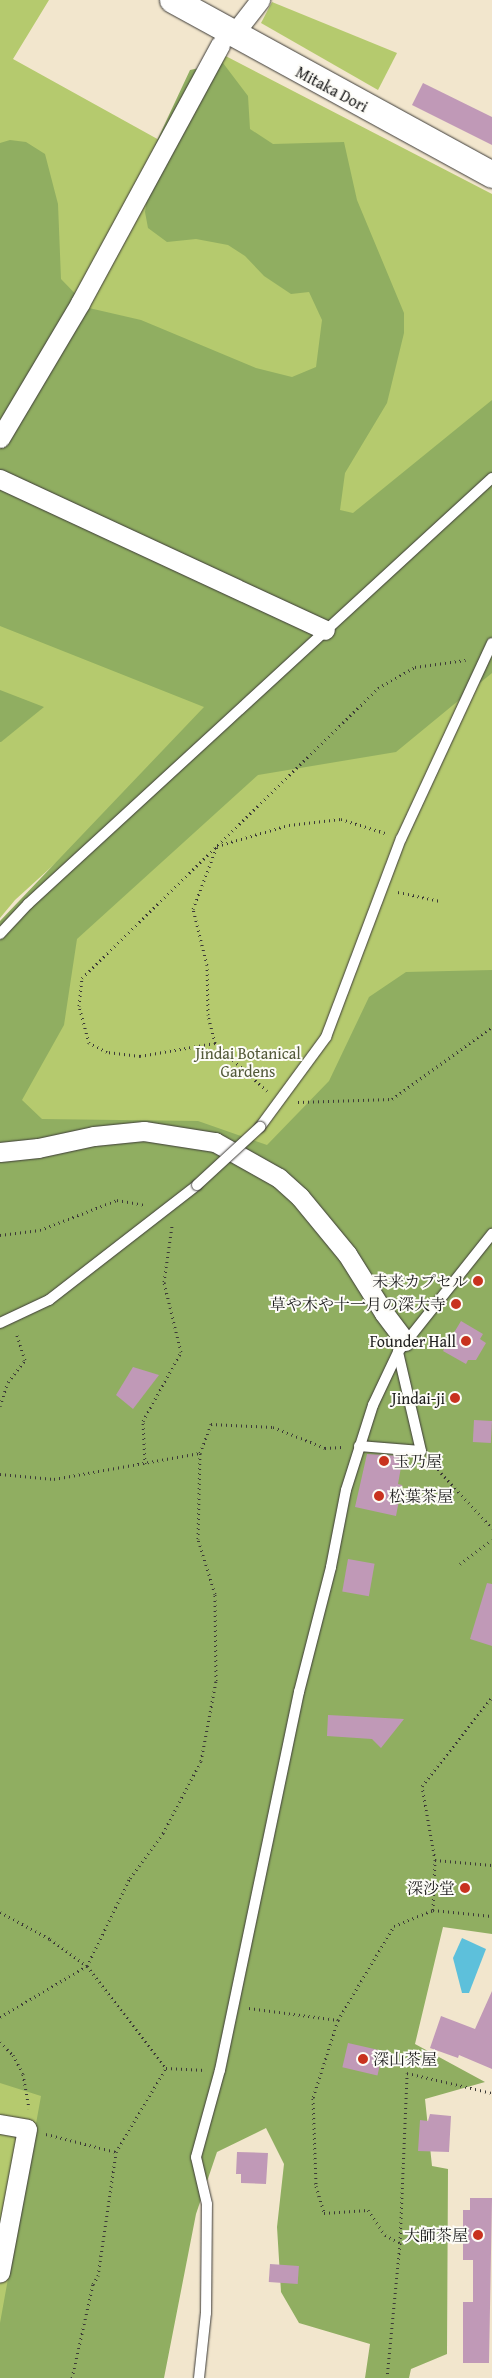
<!DOCTYPE html>
<meta charset="utf-8">
<style>
body{margin:0}
#map{position:relative;width:492px;height:2378px;overflow:hidden;background:#f2e6cd;font-family:"Gentium Book Plus","Noto Serif JP",serif}
div>[style]{position:absolute}
[style*='--x']{left:calc(var(--x)*1px);top:calc(var(--y)*1px);width:calc(var(--w)*1px);rotate:calc(var(--a)*1deg)}
.green>*{inset:0;background:#b5ca6e}
.forest>*{inset:0;background:#90ae61}
.water>*{inset:0;background:#5dc0db}
.building>*{inset:0;background:#c099b7;transform-origin:0 0}
.path>*{height:3px;margin-top:-1.5px;transform-origin:0;background:repeating-linear-gradient(90deg,#3c3a37 0 1px,transparent 0 5px)}
.roads{filter:drop-shadow(0 0 1px #3c3a37) drop-shadow(0 0 1px #3c3a37)}
.lane>*{height:10px;margin:-5px;padding:0 5px;transform-origin:5px;border-radius:5px;background:#fff}
.street>*{height:19px;margin:-9.5px;padding:0 9.5px;transform-origin:9.5px;border-radius:9.5px;background:#fff}
.secondary>*{height:26px;margin:-13px;padding:0 13px;transform-origin:13px;border-radius:13px;background:#fff}
.bridges{filter:drop-shadow(0 0 1px #3c3a37) drop-shadow(0 0 1px #3c3a37)}
.lane-bridge>*{height:10px;margin:-5px;padding:0 5px;transform-origin:5px;border-radius:5px;background:#fff}
.dots>*{width:14px;height:14px;translate:-50% -50%;box-sizing:border-box;border:2px solid #fdfcf7;border-radius:50%}
span{translate:-50% -50%;white-space:nowrap;text-align:center;line-height:1.15;-webkit-text-stroke:4px #fdfcf7;paint-order:stroke}
.street-label{font-size:16px;color:#1c1c1c}
.park-label{font-size:16px;color:#525939}
.poi-label{font-size:16px;color:#1c1c1c}
.right{translate:-100% -50%;text-align:right}
.left{translate:0 -50%;text-align:left}
</style>
<div id="map">
<div class="green">
<i style="clip-path:polygon(0 0,49px 0,13px 59px,161px 141px,216px 51px,492px 194px,492px 467px,15px 900px,0 918px)"></i>
<i style="clip-path:polygon(272px 2px,397px 53px,378px 90px,261px 23px)"></i>
<i style="clip-path:polygon(492px 502px,492px 1195px,0 2378px,0 968px)"></i>
</div>
<div class="forest">
<i style="clip-path:polygon(223px 63px,248px 96px,250px 129px,273px 144px,344px 142px,357px 200px,404px 313px,404px 333px,387px 403px,345px 473px,340px 510px,353px 513px,492px 400px,492px 673px,396px 752px,258px 775px,77px 939px,64px 1025px,22px 1100px,42px 1119px,198px 1121px,267px 1145px,329px 1081px,369px 997px,406px 972px,492px 970px,492px 1934px,443px 1927px,415px 2044px,485px 2082px,425px 2099px,432px 2166px,448px 2169px,447px 2354px,411px 2369px,409px 2378px,365px 2378px,370px 2344px,299px 2323px,281px 2292px,277px 2227px,284px 2164px,266px 2128px,217px 2152px,196px 2214px,164px 2378px,0 2378px,0 2323px,41px 2096px,0 2083px,0 921px,204px 707px,0 626px,0 143px,10px 140px,26px 142px,45px 154px,58px 204px,61px 279px,89px 308px,141px 320px,256px 368px,292px 377px,316px 367px,322px 320px,309px 292px,291px 294px,264px 276px,245px 256px,228px 245px,196px 239px,167px 242px,148px 228px,145px 212px,154px 147px,190px 70px)"></i>
<i style="clip-path:polygon(0 690px,44px 707px,1px 742px,0 742px)"></i>
</div>
<div class="water">
<i style="clip-path:polygon(462px 1938px,486px 1949px,469px 1993px,462px 1993px,453px 1958px)"></i>
</div>
<div class="building">
<i style="clip-path:polygon(423px 83px,492px 117px,492px 145px,412px 105px)"></i>
<i style="clip-path:polygon(461px 1321px,483px 1334px,480px 1339px,486px 1343px,476px 1360px,468px 1360px,466px 1364px,443px 1351px)"></i>
<i style="clip-path:polygon(133px 1367px,159px 1375px,133px 1409px,116px 1395px)"></i>
<i style="left:474px;top:1420px;width:18px;height:22px;rotate:3deg"></i>
<i style="clip-path:polygon(367px 1454px,403px 1456px,398px 1484px,402px 1485px,396px 1516px,355px 1507px)"></i>
<i style="left:348px;top:1559px;width:27px;height:33px;rotate:10deg"></i>
<i style="clip-path:polygon(487px 1583px,492px 1584px,492px 1646px,470px 1639px)"></i>
<i style="clip-path:polygon(328px 1715px,404px 1719px,381px 1748px,372px 1739px,327px 1736px)"></i>
<i style="clip-path:polygon(492px 1991px,492px 2069px,459px 2055px,458px 2058px,430px 2048px,441px 2016px,475px 2029px)"></i>
<i style="left:348px;top:2043px;width:36px;height:25px;rotate:13deg"></i>
<i style="clip-path:polygon(430px 2114px,451px 2116px,449px 2152px,418px 2151px,420px 2120px,428px 2121px)"></i>
<i style="clip-path:polygon(237px 2152px,268px 2153px,266px 2184px,241px 2183px,241px 2174px,236px 2174px)"></i>
<i style="clip-path:polygon(470px 2198px,492px 2198px,489px 2363px,463px 2363px,463px 2302px,473px 2302px,473px 2260px,463px 2260px,463px 2210px,470px 2210px)"></i>
<i style="left:270px;top:2264px;width:29px;height:18px;rotate:4deg"></i>
</div>
<div class="path">
<i style="--x:398;--y:892;--w:43;--a:12.1"></i>
<i style="--x:215;--y:1043;--w:76;--a:170.2"></i>
<i style="--x:140;--y:1056;--w:33;--a:-173"></i>
<i style="--x:107;--y:1052;--w:20;--a:-153"></i>
<i style="--x:89;--y:1043;--w:38;--a:-105"></i>
<i style="--x:79;--y:1006;--w:28;--a:-84"></i>
<i style="--x:82;--y:978;--w:414;--a:-44.4"></i>
<i style="--x:378;--y:688;--w:43;--a:-29.6"></i>
<i style="--x:415;--y:667;--w:51;--a:-7.8"></i>
<i style="--x:267;--y:1091;--w:71;--a:-137.3"></i>
<i style="--x:215;--y:1043;--w:29;--a:-104"></i>
<i style="--x:208;--y:1015;--w:50;--a:-91.1"></i>
<i style="--x:207;--y:965;--w:58;--a:-104"></i>
<i style="--x:193;--y:909;--w:67;--a:-69.1"></i>
<i style="--x:217;--y:846;--w:75;--a:-16.3"></i>
<i style="--x:289;--y:825;--w:52;--a:-6.6"></i>
<i style="--x:341;--y:819;--w:46;--a:17.7"></i>
<i style="--x:298;--y:1102;--w:94;--a:-1.8"></i>
<i style="--x:392;--y:1099;--w:123;--a:-35.8"></i>
<i style="--x:0;--y:1235;--w:40;--a:-7.1"></i>
<i style="--x:40;--y:1230;--w:83;--a:-21.3"></i>
<i style="--x:117;--y:1200;--w:28;--a:10"></i>
<i style="--x:0;--y:1406;--w:25;--a:-72"></i>
<i style="--x:8;--y:1382;--w:28;--a:-52"></i>
<i style="--x:25;--y:1360;--w:28;--a:-108"></i>
<i style="--x:431;--y:1462;--w:90;--a:47.3"></i>
<i style="--x:145;--y:1464;--w:43;--a:-92.7"></i>
<i style="--x:143;--y:1421;--w:79;--a:-61.2"></i>
<i style="--x:181;--y:1352;--w:72;--a:-103.7"></i>
<i style="--x:164;--y:1282;--w:57;--a:-81.9"></i>
<i style="--x:0;--y:1474;--w:54;--a:5.3"></i>
<i style="--x:54;--y:1479;--w:148;--a:-10.1"></i>
<i style="--x:200;--y:1453;--w:31;--a:-69"></i>
<i style="--x:211;--y:1424;--w:62;--a:2.8"></i>
<i style="--x:273;--y:1427;--w:56;--a:22"></i>
<i style="--x:325;--y:1448;--w:17;--a:-3"></i>
<i style="--x:460;--y:1564;--w:40;--a:-37"></i>
<i style="--x:435;--y:1860;--w:57;--a:5"></i>
<i style="--x:433;--y:1910;--w:50;--a:-87.7"></i>
<i style="--x:435;--y:1860;--w:75;--a:-100"></i>
<i style="--x:422;--y:1786;--w:113;--a:-51.8"></i>
<i style="--x:0;--y:1912;--w:57;--a:28.4"></i>
<i style="--x:50;--y:1939;--w:46;--a:36.1"></i>
<i style="--x:87;--y:1966;--w:129;--a:52.2"></i>
<i style="--x:249;--y:2008;--w:90;--a:7.7"></i>
<i style="--x:338;--y:2020;--w:109;--a:-59.2"></i>
<i style="--x:394;--y:1926;--w:42;--a:-22.3"></i>
<i style="--x:433;--y:1910;--w:59;--a:5.8"></i>
<i style="--x:0;--y:2017;--w:101;--a:-30.4"></i>
<i style="--x:87;--y:1966;--w:98;--a:-64"></i>
<i style="--x:130;--y:1878;--w:56;--a:-53.7"></i>
<i style="--x:163;--y:1833;--w:81;--a:-62.2"></i>
<i style="--x:201;--y:1761;--w:81;--a:-79.4"></i>
<i style="--x:216;--y:1681;--w:87;--a:-90.7"></i>
<i style="--x:215;--y:1594;--w:58;--a:-107.2"></i>
<i style="--x:198;--y:1539;--w:86;--a:-88.7"></i>
<i style="--x:338;--y:2020;--w:82;--a:107.8"></i>
<i style="--x:313;--y:2098;--w:88;--a:88"></i>
<i style="--x:316;--y:2186;--w:28;--a:73"></i>
<i style="--x:324;--y:2213;--w:44;--a:-3.9"></i>
<i style="--x:368;--y:2210;--w:30;--a:56"></i>
<i style="--x:385;--y:2235;--w:17;--a:28"></i>
<i style="--x:400;--y:2243;--w:136;--a:95.5"></i>
<i style="--x:0;--y:2042;--w:18;--a:45"></i>
<i style="--x:13;--y:2055;--w:21;--a:62"></i>
<i style="--x:23;--y:2074;--w:35;--a:80"></i>
<i style="--x:46;--y:2134;--w:72;--a:14.4"></i>
<i style="--x:116;--y:2152;--w:98;--a:-59.2"></i>
<i style="--x:166;--y:2068;--w:39;--a:3"></i>
<i style="--x:400;--y:2243;--w:170;--a:-87.6"></i>
<i style="--x:407;--y:2073;--w:87;--a:13.2"></i>
<i style="--x:72;--y:2378;--w:96;--a:-77.4"></i>
<i style="--x:93;--y:2284;--w:9;--a:-58"></i>
<i style="--x:98;--y:2276;--w:125;--a:-81.7"></i>
</div>
<div class="roads">
<div class="lane">
<i style="--x:0;--y:934;--w:41;--a:-47"></i>
<i style="--x:28;--y:904;--w:630;--a:-42.56"></i>
<i style="--x:260;--y:1127;--w:112;--a:-53.7"></i>
<i style="--x:326;--y:1037;--w:212;--a:-69.3"></i>
<i style="--x:401;--y:839;--w:216;--a:-65.1"></i>
<i style="--x:0;--y:1323;--w:54;--a:-25.1"></i>
<i style="--x:49;--y:1300;--w:187;--a:-37.8"></i>
<i style="--x:359;--y:1446;--w:62;--a:4.6"></i>
<i style="--x:421;--y:1451;--w:102;--a:-103.1"></i>
<i style="--x:199;--y:2378;--w:65;--a:-83.9"></i>
<i style="--x:206;--y:2313;--w:109;--a:-89.5"></i>
<i style="--x:207;--y:2204;--w:48;--a:-103.2"></i>
<i style="--x:196;--y:2157;--w:90;--a:-74.6"></i>
<i style="--x:220;--y:2070;--w:386;--a:-78.2"></i>
<i style="--x:299;--y:1692;--w:129;--a:-75.6"></i>
<i style="--x:331;--y:1567;--w:78;--a:-79"></i>
<i style="--x:346;--y:1490;--w:89;--a:-72.4"></i>
<i style="--x:373;--y:1405;--w:59;--a:-64.7"></i>
<i style="--x:398;--y:1352;--w:151;--a:-51.5"></i>
</div>
<div class="street">
<i style="--x:232;--y:36;--w:46;--a:-52.1"></i>
<i style="--x:0;--y:438;--w:157;--a:-59.3"></i>
<i style="--x:80;--y:303;--w:294;--a:-61.5"></i>
<i style="--x:0;--y:479;--w:358;--a:24.9"></i>
<i style="--x:0;--y:1152;--w:38;--a:-6"></i>
<i style="--x:38;--y:1148;--w:57;--a:-12.1"></i>
<i style="--x:94;--y:1136;--w:50;--a:-5.7"></i>
<i style="--x:144;--y:1131;--w:72;--a:8.8"></i>
<i style="--x:215;--y:1142;--w:73;--a:29.4"></i>
<i style="--x:279;--y:1178;--w:28;--a:42"></i>
<i style="--x:300;--y:1197;--w:74;--a:50.5"></i>
<i style="--x:347;--y:1254;--w:70;--a:57.9"></i>
<i style="--x:384;--y:1313;--w:35;--a:53"></i>
<i style="--x:0;--y:2124;--w:27;--a:10"></i>
<i style="--x:27;--y:2129;--w:146;--a:100.7"></i>
</div>
<div class="secondary">
<i style="--x:173;--y:0;--w:364;--a:28.7"></i>
</div>
</div>
<div class="bridges">
<div class="lane-bridge">
<i style="--x:197;--y:1185;--w:86;--a:-42.6"></i>
</div>
</div>
<div class="dots">
<i style="left:478px;top:1281px;background:#c8321e"></i>
<i style="left:456px;top:1304px;background:#c8321e"></i>
<i style="left:466px;top:1341px;background:#c8321e"></i>
<i style="left:455px;top:1398px;background:#c8321e"></i>
<i style="left:384px;top:1461px;background:#c8321e"></i>
<i style="left:379px;top:1496px;background:#c8321e"></i>
<i style="left:465px;top:1888px;background:#c8321e"></i>
<i style="left:363px;top:2059px;background:#c8321e"></i>
<i style="left:478px;top:2235px;background:#c8321e"></i>
</div>
<div class="street-label">
<span style="left:332px;top:89px;rotate:28deg">Mitaka Dori</span>
</div>
<div class="park-label">
<span style="left:248px;top:1062px">Jindai Botanical<br>Gardens</span>
</div>
<div class="poi-label">
<span class="right" style="left:468px;top:1281px">未来カプセル</span>
<span class="right" style="left:446px;top:1304px">草や木や十一月の深大寺</span>
<span class="right" style="left:456px;top:1341px">Founder Hall</span>
<span class="right" style="left:445px;top:1398px">Jindai-ji</span>
<span class="left" style="left:394px;top:1461px">玉乃屋</span>
<span class="left" style="left:389px;top:1496px">松葉茶屋</span>
<span class="right" style="left:455px;top:1888px">深沙堂</span>
<span class="left" style="left:373px;top:2059px">深山茶屋</span>
<span class="right" style="left:468px;top:2235px">大師茶屋</span>
</div>
</div>
